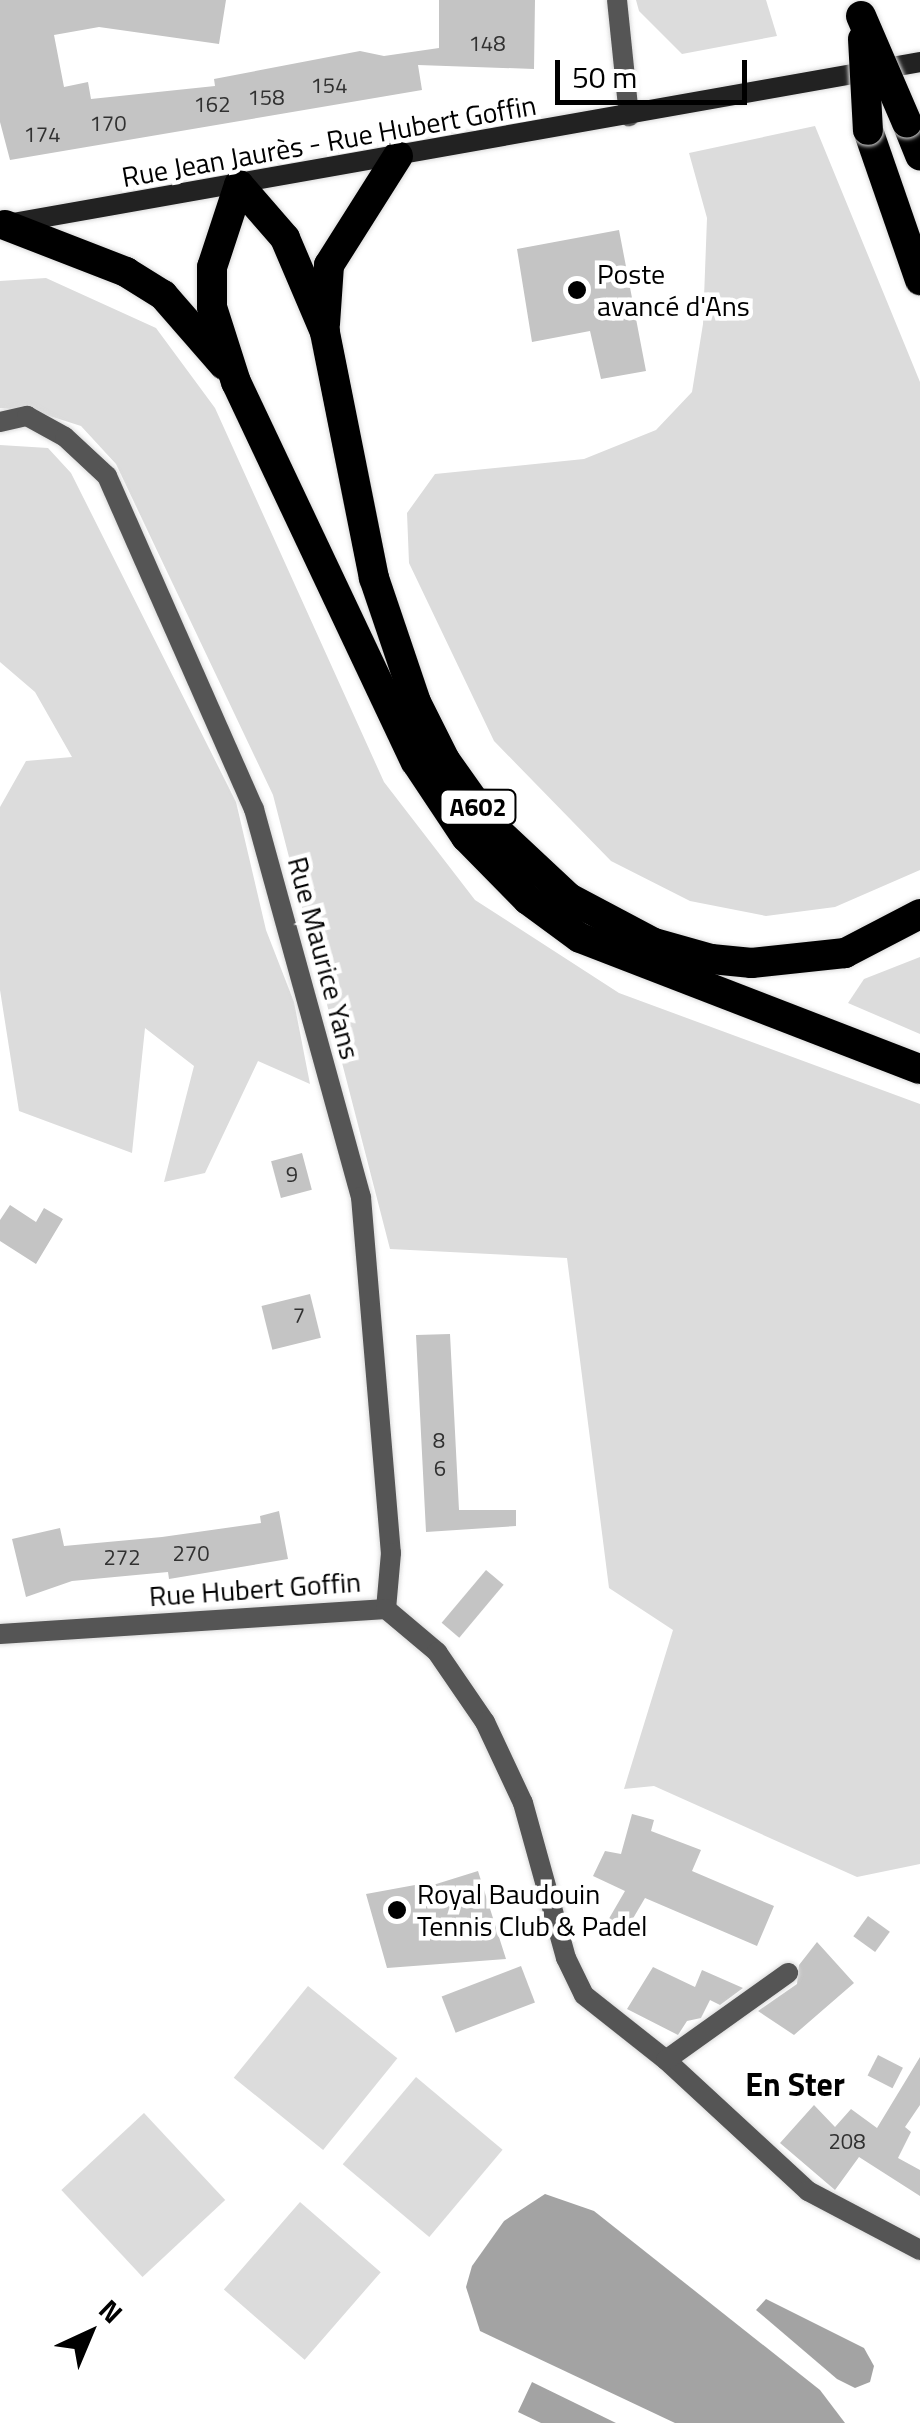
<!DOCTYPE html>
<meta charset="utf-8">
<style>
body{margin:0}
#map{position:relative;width:920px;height:2423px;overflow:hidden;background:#fff;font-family:"Titillium Web",sans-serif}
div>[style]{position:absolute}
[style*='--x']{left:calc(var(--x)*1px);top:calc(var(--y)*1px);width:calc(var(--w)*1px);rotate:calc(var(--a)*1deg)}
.green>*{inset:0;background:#dcdcdc;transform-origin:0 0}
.water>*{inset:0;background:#a3a3a3}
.building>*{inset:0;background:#c4c4c4;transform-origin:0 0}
.roads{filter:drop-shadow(0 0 2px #dbdbdb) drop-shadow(0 0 2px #dbdbdb)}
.minor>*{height:20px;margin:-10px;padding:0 10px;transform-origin:10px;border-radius:10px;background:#555}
.secondary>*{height:20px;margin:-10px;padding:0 10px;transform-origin:10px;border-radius:10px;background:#222}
.motorway>*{height:30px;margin:-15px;padding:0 15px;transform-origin:15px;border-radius:15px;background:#000}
.bridges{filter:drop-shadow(0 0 2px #dbdbdb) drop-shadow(0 0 2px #dbdbdb)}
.motorway-bridge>*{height:30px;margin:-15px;padding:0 15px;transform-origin:15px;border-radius:15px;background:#000}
.dots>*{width:28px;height:28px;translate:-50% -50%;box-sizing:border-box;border:5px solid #fff;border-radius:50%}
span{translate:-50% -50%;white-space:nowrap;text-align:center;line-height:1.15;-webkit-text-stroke:9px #fff;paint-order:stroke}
.number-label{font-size:22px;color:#313131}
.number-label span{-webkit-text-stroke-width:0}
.shield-label span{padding:2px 8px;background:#fff;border:2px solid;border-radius:8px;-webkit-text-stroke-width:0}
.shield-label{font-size:25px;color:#000;font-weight:700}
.street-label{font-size:28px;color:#000}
.poi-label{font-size:28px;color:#000}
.left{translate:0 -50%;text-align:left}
.quarter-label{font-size:32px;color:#000;font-weight:700}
.north{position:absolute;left:40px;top:2283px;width:100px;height:100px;-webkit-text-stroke:8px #fff;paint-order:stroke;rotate:44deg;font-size:28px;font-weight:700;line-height:40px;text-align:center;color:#000}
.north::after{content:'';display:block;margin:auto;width:35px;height:45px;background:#000;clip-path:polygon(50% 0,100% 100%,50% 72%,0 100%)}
.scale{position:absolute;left:555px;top:60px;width:192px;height:45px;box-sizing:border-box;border:5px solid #000;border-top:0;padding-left:12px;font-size:30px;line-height:35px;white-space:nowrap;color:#000;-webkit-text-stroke:8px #fff;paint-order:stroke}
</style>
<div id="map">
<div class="green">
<i style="clip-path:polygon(636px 0,766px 0,777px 36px,682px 54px,639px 11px)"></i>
<i style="clip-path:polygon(815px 126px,920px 382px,920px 870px,835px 907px,766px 916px,690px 901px,611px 861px,494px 741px,409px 563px,407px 513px,435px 474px,584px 459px,656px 430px,692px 392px,703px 324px,707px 218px,689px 153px)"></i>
<i style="clip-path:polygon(46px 278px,156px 328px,215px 408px,384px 782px,475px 900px,619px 993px,920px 1104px,920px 1864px,857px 1877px,654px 1786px,624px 1789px,673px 1630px,609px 1588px,567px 1258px,390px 1249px,273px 795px,116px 464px,81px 426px,31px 410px,0 408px,0 281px)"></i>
<i style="clip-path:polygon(0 445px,48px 448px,71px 473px,236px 802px,266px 930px,294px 1002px,310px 1084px,258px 1061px,205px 1173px,164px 1182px,194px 1066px,145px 1028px,132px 1153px,19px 1111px,0 990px,0 807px,26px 761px,72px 757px,35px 692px,0 662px)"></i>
<i style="clip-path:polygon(920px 957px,920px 1034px,848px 1003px,864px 979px)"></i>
<i style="left:308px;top:1986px;width:115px;height:118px;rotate:39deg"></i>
<i style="left:416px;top:2077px;width:113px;height:114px;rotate:40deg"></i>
<i style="left:144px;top:2113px;width:119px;height:113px;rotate:47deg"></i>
<i style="left:300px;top:2202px;width:107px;height:116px;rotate:41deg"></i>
</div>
<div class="water">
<i style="clip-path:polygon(545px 2194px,594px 2211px,820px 2390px,845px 2423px,675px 2423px,480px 2331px,466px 2287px,472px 2266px,504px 2221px)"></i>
<i style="clip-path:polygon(766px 2299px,864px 2348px,874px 2366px,870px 2382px,855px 2388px,837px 2379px,756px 2310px)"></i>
<i style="clip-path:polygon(532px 2382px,616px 2423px,541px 2423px,518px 2412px)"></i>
</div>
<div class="building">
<i style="clip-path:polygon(0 0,226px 0,219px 44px,99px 27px,54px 35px,64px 87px,88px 82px,91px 99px,215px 86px,214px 79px,360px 51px,384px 56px,439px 48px,439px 0,535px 0,534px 69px,418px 65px,422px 90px,10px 160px,0 122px)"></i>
<i style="clip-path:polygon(619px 230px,646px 371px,601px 379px,590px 331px,532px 342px,517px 249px)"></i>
<i style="left:302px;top:1153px;width:38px;height:32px;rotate:75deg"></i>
<i style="clip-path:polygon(10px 1205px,36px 1222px,44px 1208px,63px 1219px,36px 1264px,0 1241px,0 1220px)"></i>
<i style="left:310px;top:1294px;width:45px;height:50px;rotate:76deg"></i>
<i style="clip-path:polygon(450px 1334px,459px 1510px,516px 1510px,516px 1526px,426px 1532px,416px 1335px)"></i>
<i style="clip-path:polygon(279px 1511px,288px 1559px,169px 1579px,168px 1572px,72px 1581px,26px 1597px,12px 1539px,60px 1528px,64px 1546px,162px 1537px,261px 1523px,260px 1516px)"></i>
<i style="left:486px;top:1570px;width:23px;height:69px;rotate:40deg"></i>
<i style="clip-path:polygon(632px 1814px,654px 1820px,651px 1831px,701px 1850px,692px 1871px,774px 1906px,757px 1946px,645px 1898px,625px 1932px,607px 1922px,625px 1891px,593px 1876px,605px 1851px,621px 1854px)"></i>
<i style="clip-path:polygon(478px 1871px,506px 1959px,387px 1968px,366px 1894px,415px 1885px,417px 1890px)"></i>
<i style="left:868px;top:1916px;width:27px;height:25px;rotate:36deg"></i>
<i style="clip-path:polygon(817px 1942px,854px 1983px,794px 2035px,758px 2011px,797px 1984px,799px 1965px)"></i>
<i style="left:521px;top:1966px;width:39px;height:85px;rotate:69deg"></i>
<i style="clip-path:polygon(653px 1967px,695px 1987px,702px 1970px,743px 1988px,720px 2005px,710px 2000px,701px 2018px,687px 2021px,678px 2035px,627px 2009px)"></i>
<i style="left:878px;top:2055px;width:28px;height:23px;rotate:27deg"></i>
<i style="clip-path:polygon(920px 2057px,920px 2105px,905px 2127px,911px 2132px,898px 2158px,920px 2170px,920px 2196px,859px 2157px,835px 2190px,780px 2143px,814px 2105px,835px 2127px,851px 2109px,877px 2128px)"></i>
</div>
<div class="roads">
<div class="minor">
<i style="--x:617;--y:0;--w:117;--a:84.1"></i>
<i style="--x:0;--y:422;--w:28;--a:-13"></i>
<i style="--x:27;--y:416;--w:43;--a:28.9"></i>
<i style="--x:65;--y:437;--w:57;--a:42.9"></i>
<i style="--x:107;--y:476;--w:364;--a:66.2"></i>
<i style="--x:254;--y:809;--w:402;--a:74.6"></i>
<i style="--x:361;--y:1197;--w:357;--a:85.2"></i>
<i style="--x:391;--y:1553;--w:56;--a:95.1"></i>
<i style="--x:0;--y:1634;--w:387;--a:-3.7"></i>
<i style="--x:386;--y:1609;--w:67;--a:40.1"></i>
<i style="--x:437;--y:1652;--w:85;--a:55.6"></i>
<i style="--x:485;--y:1722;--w:89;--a:64.9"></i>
<i style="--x:523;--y:1803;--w:161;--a:74.5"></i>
<i style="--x:566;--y:1958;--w:41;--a:64.1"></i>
<i style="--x:584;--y:1995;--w:105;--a:38.4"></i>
<i style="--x:666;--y:2060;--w:193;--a:42.7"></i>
<i style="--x:808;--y:2191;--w:127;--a:27.8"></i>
<i style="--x:666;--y:2060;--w:150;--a:-35.5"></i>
</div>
<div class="secondary">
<i style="--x:7;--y:224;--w:927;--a:-10.06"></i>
</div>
<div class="motorway">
<i style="--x:907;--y:123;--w:35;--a:68"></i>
<i style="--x:868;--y:130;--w:159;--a:70.9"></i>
<i style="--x:5;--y:225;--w:130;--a:21.2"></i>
<i style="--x:126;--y:272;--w:44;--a:31.9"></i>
<i style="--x:163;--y:295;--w:93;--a:48.9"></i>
<i style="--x:325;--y:324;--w:59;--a:-86.1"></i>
<i style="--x:329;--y:265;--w:129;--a:-57.7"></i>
<i style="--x:920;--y:914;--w:85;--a:152.5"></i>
<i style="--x:845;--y:953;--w:94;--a:173.9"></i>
<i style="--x:752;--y:963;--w:41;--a:-174.4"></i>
<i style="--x:711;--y:959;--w:59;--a:-164.3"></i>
<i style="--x:654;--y:943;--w:96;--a:-152.1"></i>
<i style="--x:569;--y:898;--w:107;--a:-136.9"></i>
<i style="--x:491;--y:825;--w:80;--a:-125.3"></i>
<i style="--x:445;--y:760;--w:65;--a:-116.6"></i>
<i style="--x:416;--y:702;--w:131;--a:-108.7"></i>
<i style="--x:374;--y:578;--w:251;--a:-101.3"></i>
<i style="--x:325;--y:332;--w:102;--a:-113.1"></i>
<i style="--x:285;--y:238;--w:70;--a:-131"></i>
<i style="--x:239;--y:185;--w:86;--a:108.2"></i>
<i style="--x:212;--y:267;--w:40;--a:90"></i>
<i style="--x:212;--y:307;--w:79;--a:72.3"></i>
<i style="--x:236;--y:382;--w:420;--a:64.7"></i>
<i style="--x:416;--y:762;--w:90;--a:56.3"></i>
<i style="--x:466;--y:837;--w:88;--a:45.5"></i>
<i style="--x:528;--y:900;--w:64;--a:36.2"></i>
<i style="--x:580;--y:938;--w:364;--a:21.1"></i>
</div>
</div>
<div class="bridges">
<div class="motorway-bridge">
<i style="--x:861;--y:16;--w:116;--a:66.7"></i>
<i style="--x:863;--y:39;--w:91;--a:86.9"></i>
</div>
</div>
<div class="dots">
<i style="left:577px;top:290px;background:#000"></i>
<i style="left:397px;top:1910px;background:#000"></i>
</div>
<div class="number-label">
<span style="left:487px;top:44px">148</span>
<span style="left:329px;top:86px">154</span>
<span style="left:266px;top:98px">158</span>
<span style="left:212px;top:105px">162</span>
<span style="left:108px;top:124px">170</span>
<span style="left:42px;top:135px">174</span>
<span style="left:292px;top:1175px">9</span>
<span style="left:299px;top:1316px">7</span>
<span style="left:439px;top:1441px">8</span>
<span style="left:440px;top:1469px">6</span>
<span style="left:191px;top:1554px">270</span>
<span style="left:122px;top:1558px">272</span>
<span style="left:847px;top:2142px">208</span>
</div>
<div class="shield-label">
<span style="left:478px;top:807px">A602</span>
</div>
<div class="street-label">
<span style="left:329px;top:141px;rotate:-10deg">Rue Jean Jaurès - Rue Hubert Goffin</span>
<span style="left:324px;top:958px;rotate:75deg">Rue Maurice Yans</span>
<span style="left:255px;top:1589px;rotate:-4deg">Rue Hubert Goffin</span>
</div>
<div class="poi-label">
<span class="left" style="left:597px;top:290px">Poste<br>avancé d'Ans</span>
<span class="left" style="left:417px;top:1910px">Royal Baudouin<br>Tennis Club &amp; Padel</span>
</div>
<div class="quarter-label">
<span style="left:795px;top:2084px">En Ster</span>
</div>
<div class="north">N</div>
<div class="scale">50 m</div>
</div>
